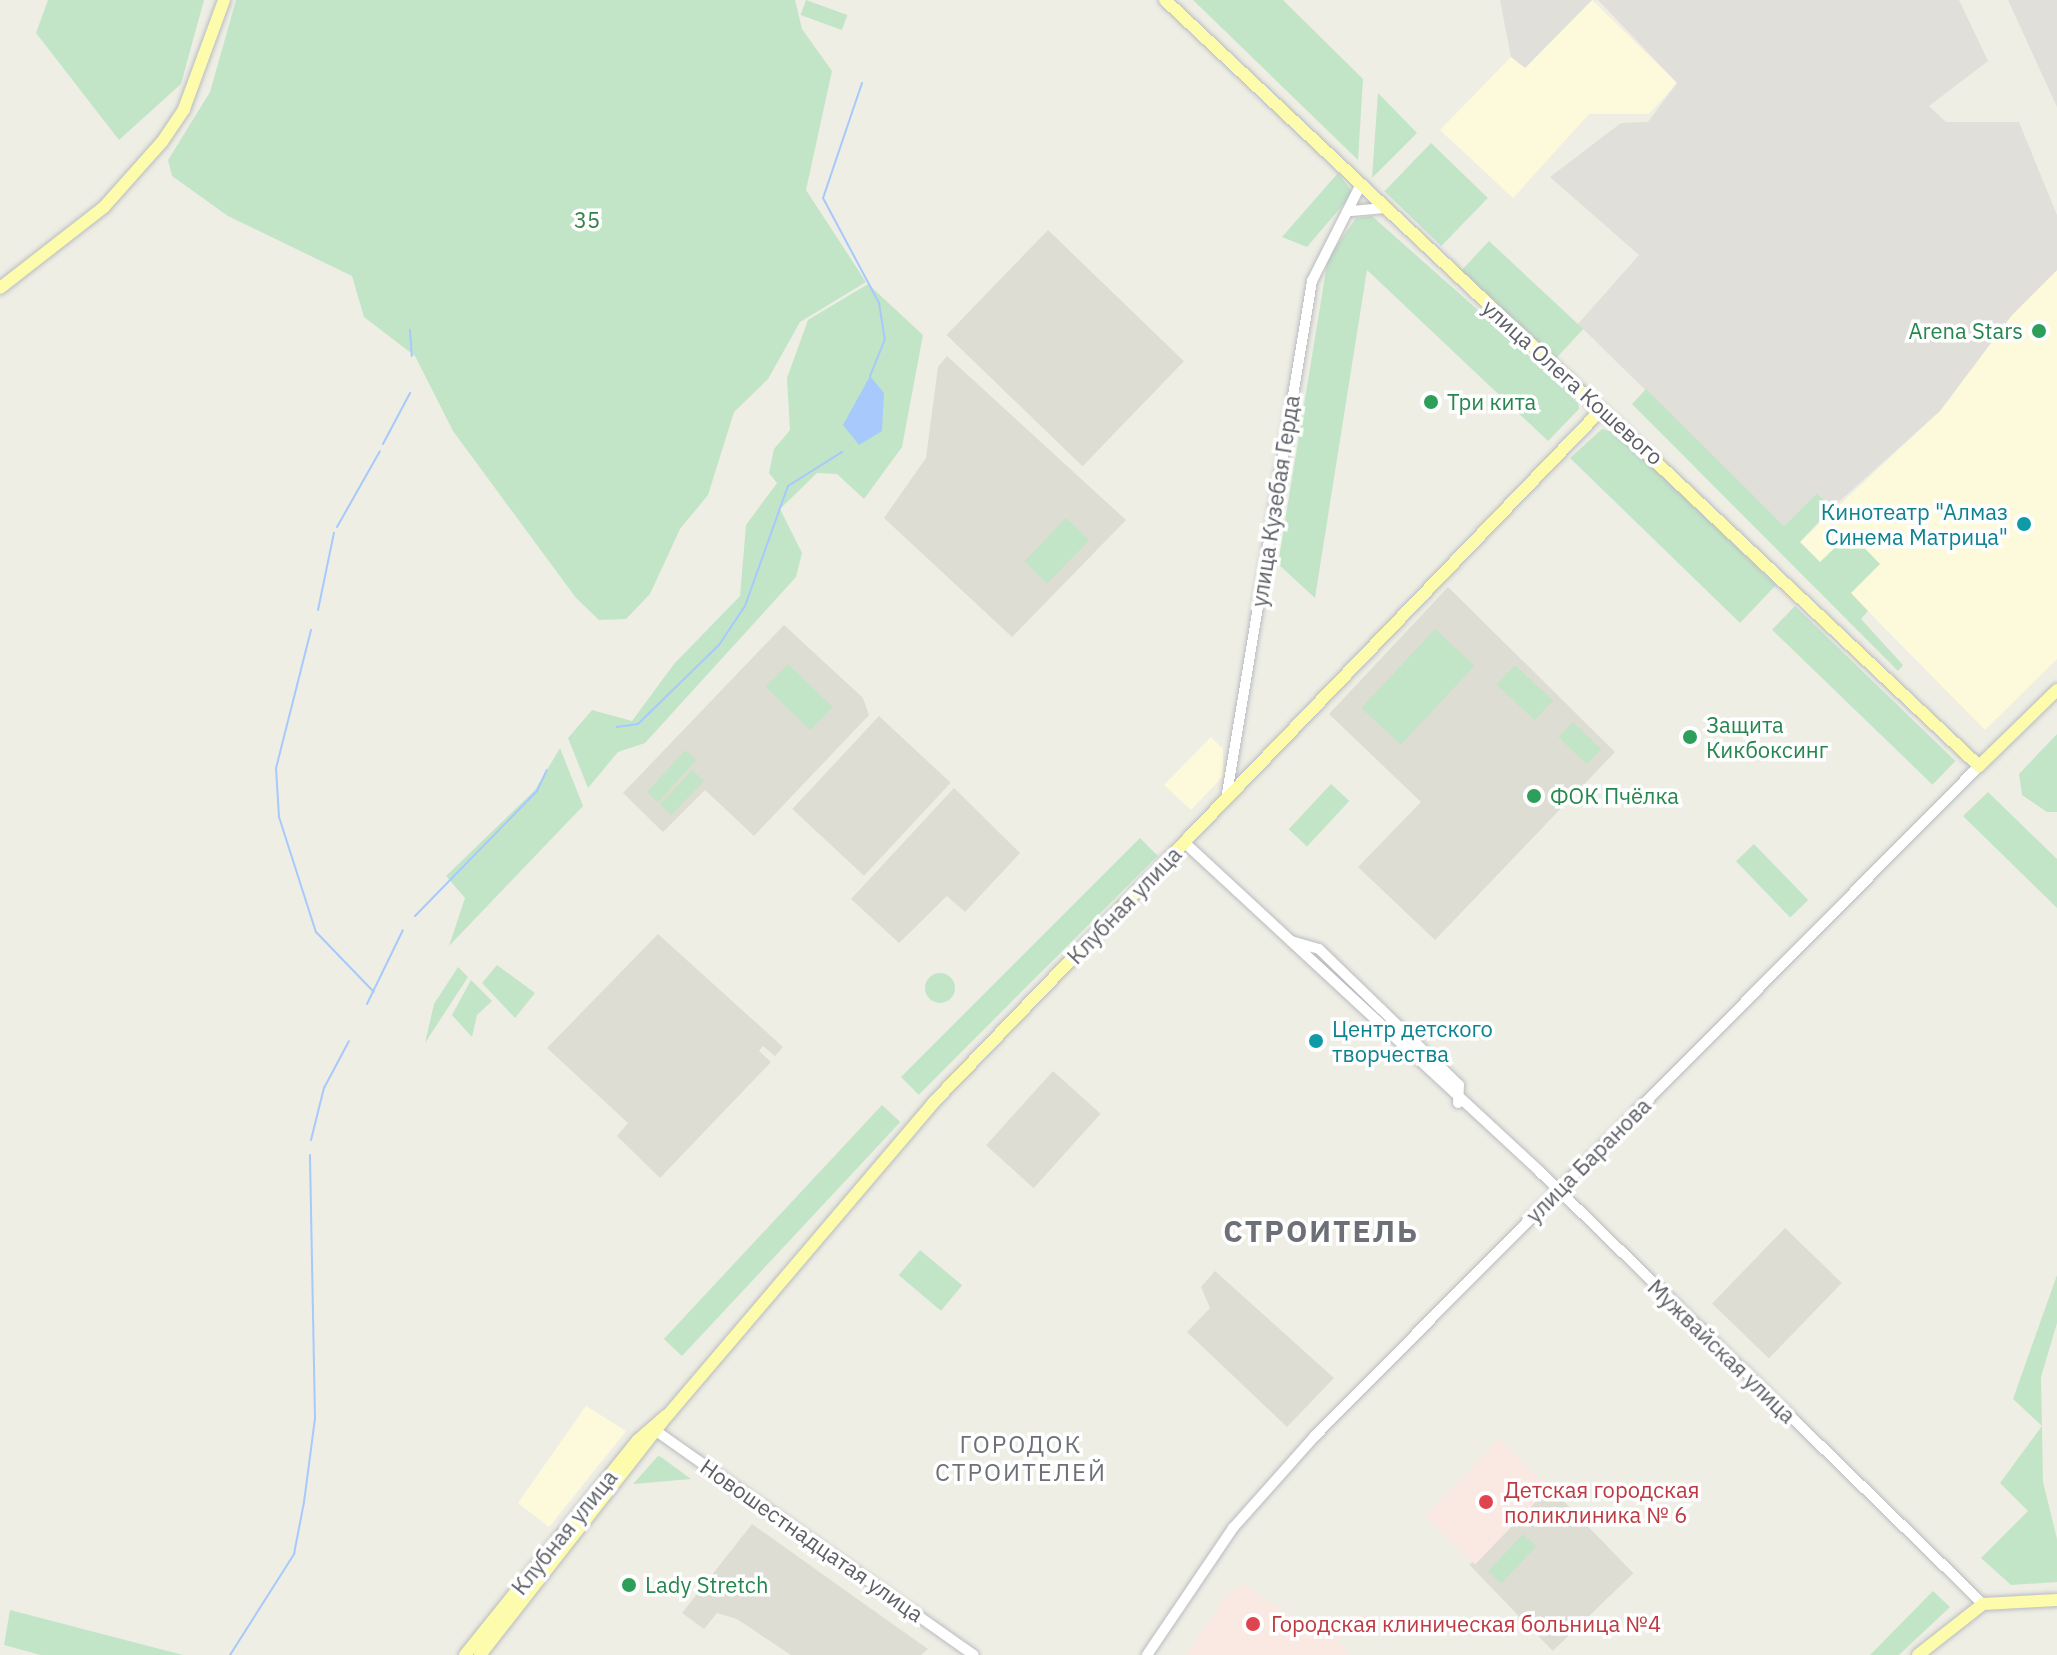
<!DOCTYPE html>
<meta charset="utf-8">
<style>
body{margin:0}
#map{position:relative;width:2057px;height:1655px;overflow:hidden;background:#eeeee5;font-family:"IBM Plex Sans",sans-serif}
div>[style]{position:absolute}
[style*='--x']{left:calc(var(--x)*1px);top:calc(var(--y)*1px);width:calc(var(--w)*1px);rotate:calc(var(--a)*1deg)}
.commercial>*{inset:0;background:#fdfadb}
.industrial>*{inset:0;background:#e0dfd9}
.education>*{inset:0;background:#deddd3;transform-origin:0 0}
.medical>*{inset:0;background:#fae8e2;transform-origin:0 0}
.green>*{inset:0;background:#c2e5c8;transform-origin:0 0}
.round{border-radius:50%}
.water>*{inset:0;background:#a7c9fc}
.stream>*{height:2px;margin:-1px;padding:0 1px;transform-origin:1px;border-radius:1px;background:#a7c9fc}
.roads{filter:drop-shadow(0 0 2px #b9bbc0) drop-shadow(0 0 2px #b9bbc0)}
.minor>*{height:10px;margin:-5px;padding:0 5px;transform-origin:5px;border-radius:5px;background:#fff}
.major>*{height:12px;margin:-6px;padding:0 6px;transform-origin:6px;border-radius:6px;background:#fcfcac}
.dots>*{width:22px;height:22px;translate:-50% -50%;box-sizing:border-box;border:4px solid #fff;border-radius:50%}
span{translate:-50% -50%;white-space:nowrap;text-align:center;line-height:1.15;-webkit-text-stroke:7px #fff;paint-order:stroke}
.park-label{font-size:22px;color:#378146}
.leisure-label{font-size:22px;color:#27864d}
.right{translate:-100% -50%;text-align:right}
.left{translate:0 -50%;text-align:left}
.street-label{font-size:22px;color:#5c5f65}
.culture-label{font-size:22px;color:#0d838f}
.health-label{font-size:22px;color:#be3a42}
.neighbourhood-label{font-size:24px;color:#6d7177;letter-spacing:2px}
.district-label{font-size:30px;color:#6d7177;font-weight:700;letter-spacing:2px}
</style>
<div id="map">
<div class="commercial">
<i style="clip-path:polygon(1592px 0,1677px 83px,1649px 114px,1589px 114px,1513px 198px,1440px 130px,1511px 57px,1526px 67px)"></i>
<i style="clip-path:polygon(2057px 270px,2057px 659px,1985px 730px,1800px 542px,1940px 411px,2012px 315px)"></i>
<i style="clip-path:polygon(1211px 737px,1223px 749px,1223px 776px,1191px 810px,1164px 785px)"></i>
<i style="clip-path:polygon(586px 1406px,626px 1431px,549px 1527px,518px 1503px)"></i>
</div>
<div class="industrial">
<i style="clip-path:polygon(1500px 0,1592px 0,1525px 68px,1511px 57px)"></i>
<i style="clip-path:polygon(1598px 0,1959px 0,1988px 61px,1929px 106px,1946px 122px,2019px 122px,2057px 215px,2057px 270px,2012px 315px,1940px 411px,1832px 508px,1817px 493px,1784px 526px,1578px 324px,1639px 255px,1550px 177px,1621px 123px,1648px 122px,1677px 83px)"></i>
<i style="clip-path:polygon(2008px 0,2057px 0,2057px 107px)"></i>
</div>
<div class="education">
<i style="left:1048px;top:230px;width:189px;height:146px;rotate:44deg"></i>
<i style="clip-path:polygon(947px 356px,1126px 520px,1012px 637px,884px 518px,926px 458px,938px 367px)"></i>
<i style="clip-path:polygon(1448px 587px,1615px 752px,1435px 940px,1358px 867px,1421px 802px,1329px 714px)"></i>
<i style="clip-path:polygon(784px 625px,863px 698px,869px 715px,754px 836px,705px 790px,663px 832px,623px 793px)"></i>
<i style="left:879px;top:716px;width:98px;height:127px;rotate:43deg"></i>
<i style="clip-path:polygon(954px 788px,1020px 853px,965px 912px,947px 896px,899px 943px,851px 899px)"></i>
<i style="clip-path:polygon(658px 934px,783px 1047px,775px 1056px,763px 1046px,759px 1051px,771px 1062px,660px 1178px,617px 1136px,628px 1123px,547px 1048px)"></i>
<i style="left:1053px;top:1071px;width:64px;height:100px;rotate:42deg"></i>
<i style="left:1785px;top:1228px;width:79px;height:105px;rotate:44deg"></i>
<i style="clip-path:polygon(1215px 1271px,1334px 1378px,1287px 1427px,1187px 1332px,1210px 1308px,1201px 1287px)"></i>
<i style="left:1550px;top:1487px;width:120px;height:112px;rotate:46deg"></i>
<i style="clip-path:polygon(752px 1524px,884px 1618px,928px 1649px,921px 1655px,791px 1655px,737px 1619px,717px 1613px,704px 1629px,682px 1613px)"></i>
</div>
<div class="medical">
<i style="left:1499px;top:1439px;width:70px;height:107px;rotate:44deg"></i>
<i style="clip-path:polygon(1244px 1584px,1310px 1630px,1320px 1617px,1350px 1655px,1185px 1655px,1228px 1593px)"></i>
</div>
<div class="green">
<i style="clip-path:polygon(48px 0,204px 0,181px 84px,119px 140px,36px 33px)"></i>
<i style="clip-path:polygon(236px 0,795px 0,802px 29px,832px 71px,806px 190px,866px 282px,800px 322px,768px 379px,734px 412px,708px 495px,680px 529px,650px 594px,626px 619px,599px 620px,576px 598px,453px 431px,415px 356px,364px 317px,352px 276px,228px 216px,172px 176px,168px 160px,210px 92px)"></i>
<i style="left:806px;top:0;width:44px;height:16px;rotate:20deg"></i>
<i style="clip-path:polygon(1193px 0,1283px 0,1363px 79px,1358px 160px)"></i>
<i style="clip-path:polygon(1378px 93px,1417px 133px,1372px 178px)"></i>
<i style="left:1431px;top:143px;width:79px;height:67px;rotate:44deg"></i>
<i style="clip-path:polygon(1338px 173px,1353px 193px,1307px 247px,1282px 237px)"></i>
<i style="clip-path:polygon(1372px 216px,1578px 399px,1579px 409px,1548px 441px,1367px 270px,1315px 598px,1278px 564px,1328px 258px,1356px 218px)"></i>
<i style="left:1489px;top:241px;width:129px;height:40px;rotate:43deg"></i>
<i style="clip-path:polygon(868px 284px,923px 335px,902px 447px,864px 499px,837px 474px,817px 473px,780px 509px,802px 553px,796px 577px,645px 743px,618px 752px,588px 788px,568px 738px,592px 710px,632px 721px,674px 664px,740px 596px,746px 525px,777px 483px,769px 473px,774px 449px,790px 430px,787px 378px,808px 320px)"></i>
<i style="clip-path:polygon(1646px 389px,1784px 526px,1817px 493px,1832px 508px,1800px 542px,1820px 562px,1850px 533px,1880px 564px,1851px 593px,1868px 611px,1861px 619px,1903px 665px,1898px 671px,1632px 404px)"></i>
<i style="clip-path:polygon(1602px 429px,1618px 434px,1776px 585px,1740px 623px,1570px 458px)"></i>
<i style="left:1066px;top:518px;width:32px;height:60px;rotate:44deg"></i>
<i style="left:1795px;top:606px;width:223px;height:33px;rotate:44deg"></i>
<i style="left:1435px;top:629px;width:54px;height:108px;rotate:43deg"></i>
<i style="left:788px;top:664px;width:62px;height:32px;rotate:44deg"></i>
<i style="left:1515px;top:665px;width:52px;height:27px;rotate:43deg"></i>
<i style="left:1573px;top:722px;width:39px;height:21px;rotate:44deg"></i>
<i style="clip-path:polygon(2057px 734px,2057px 812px,2047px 812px,2022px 795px,2019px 774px)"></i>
<i style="clip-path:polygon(560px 748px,583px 806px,449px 946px,465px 898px,446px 876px,535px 790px)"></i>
<i style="left:685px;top:750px;width:15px;height:57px;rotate:42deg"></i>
<i style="left:692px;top:770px;width:16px;height:47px;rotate:43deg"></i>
<i style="left:1331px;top:784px;width:25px;height:62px;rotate:43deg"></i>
<i style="clip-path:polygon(1988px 792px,2057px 859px,2057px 908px,1963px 816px)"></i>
<i style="left:1140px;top:838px;width:25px;height:338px;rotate:45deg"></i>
<i style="left:1754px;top:844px;width:78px;height:25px;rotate:46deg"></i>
<i style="clip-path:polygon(497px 965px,535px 993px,515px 1018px,482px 983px)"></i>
<i style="clip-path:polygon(458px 967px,468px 977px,425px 1043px,434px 1004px)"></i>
<i class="round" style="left:925px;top:973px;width:30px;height:30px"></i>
<i style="clip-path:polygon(471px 980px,492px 1001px,477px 1015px,472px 1037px,452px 1015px)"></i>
<i style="left:882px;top:1105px;width:25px;height:320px;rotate:43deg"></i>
<i style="left:920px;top:1250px;width:55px;height:33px;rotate:40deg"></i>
<i style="clip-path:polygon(2057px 1275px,2057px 1323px,2041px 1377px,2043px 1482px,2057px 1539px,2057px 1582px,2011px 1585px,1981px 1558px,2028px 1511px,2000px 1483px,2042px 1426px,2013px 1399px)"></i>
<i style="clip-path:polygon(658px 1456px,661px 1457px,691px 1479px,633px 1484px)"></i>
<i style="left:1523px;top:1534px;width:18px;height:51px;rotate:43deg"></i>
<i style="clip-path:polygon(1933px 1591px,1950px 1607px,1899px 1655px,1870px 1655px)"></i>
<i style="clip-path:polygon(10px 1610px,183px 1655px,41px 1655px,4px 1645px)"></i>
</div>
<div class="water">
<i style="clip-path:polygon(870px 376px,884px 393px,882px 431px,859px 445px,843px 425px)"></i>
</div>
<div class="stream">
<i style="--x:862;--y:83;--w:121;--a:108.7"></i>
<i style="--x:823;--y:198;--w:119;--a:61.9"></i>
<i style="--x:879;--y:303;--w:36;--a:81"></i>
<i style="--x:885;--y:339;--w:40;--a:112"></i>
<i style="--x:410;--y:330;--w:26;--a:86"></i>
<i style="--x:383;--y:444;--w:58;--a:-62.1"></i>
<i style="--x:337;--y:527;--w:87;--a:-60.5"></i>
<i style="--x:318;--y:610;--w:79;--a:-78.3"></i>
<i style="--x:311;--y:630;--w:142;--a:104.2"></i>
<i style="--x:276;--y:768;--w:49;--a:86.5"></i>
<i style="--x:279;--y:817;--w:121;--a:72.2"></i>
<i style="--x:316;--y:932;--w:83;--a:46"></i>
<i style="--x:617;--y:727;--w:21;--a:-8"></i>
<i style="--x:638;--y:724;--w:113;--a:-44.3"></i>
<i style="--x:719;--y:645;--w:47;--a:-56.3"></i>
<i style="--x:745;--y:606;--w:127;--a:-70.3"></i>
<i style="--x:788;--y:486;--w:64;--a:-32.2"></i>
<i style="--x:415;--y:916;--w:175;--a:-45.7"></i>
<i style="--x:537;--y:791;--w:23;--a:-65"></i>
<i style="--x:367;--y:1004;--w:82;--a:-64.1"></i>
<i style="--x:311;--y:1140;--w:54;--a:-76"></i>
<i style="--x:324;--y:1088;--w:53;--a:-62"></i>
<i style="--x:230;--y:1655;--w:120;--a:-57.6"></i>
<i style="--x:294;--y:1554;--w:53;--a:-79.1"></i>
<i style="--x:304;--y:1502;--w:85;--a:-82.5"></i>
<i style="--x:315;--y:1418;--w:263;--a:-91.1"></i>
</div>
<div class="roads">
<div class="minor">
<i style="--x:1351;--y:211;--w:34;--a:-5"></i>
<i style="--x:1226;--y:800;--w:526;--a:-80.59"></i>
<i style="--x:1312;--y:281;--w:109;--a:-63.2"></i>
<i style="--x:1184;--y:842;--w:485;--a:42.8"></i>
<i style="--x:1540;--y:1172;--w:619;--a:44.28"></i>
<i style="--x:1291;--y:941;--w:29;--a:16"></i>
<i style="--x:1319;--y:949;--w:86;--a:44.1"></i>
<i style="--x:1381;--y:1009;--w:109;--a:44.3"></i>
<i style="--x:1459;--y:1085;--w:18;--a:93"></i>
<i style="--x:659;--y:1433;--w:385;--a:35.2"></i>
<i style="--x:1147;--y:1655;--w:153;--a:-55.9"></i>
<i style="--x:1233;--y:1528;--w:123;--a:-48.3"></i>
<i style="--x:1315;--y:1436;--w:943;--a:-45.26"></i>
</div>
<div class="major">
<i style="--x:1165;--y:0;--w:1118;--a:43.26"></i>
<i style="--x:1979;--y:766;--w:109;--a:-44.3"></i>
<i style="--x:0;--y:288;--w:132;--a:-37.9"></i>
<i style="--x:104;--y:207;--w:87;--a:-48.3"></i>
<i style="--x:162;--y:142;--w:40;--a:-56"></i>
<i style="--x:184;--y:109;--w:116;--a:-69.8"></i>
<i style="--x:465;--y:1655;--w:276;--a:-51.2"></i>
<i style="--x:638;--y:1440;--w:37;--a:-41"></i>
<i style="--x:480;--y:1655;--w:303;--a:-52"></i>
<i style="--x:667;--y:1416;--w:411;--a:-49.6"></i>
<i style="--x:933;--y:1103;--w:961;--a:-46.05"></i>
<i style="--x:1918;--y:1655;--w:83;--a:-38.1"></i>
<i style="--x:1983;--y:1604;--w:74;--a:-3.1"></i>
</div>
</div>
<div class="dots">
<i style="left:2039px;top:331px;background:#2e9e5b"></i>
<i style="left:1431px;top:402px;background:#2e9e5b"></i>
<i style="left:2024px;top:524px;background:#0f9aa8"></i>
<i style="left:1690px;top:737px;background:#2e9e5b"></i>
<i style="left:1534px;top:796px;background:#2e9e5b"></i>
<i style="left:1316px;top:1041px;background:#0f9aa8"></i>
<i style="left:1486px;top:1502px;background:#e0444e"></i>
<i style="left:629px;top:1585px;background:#2e9e5b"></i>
<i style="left:1253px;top:1624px;background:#e0444e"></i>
</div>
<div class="park-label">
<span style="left:587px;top:220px">35</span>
</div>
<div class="leisure-label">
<span class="right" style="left:2023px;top:331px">Arena Stars</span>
<span class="left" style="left:1447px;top:402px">Три кита</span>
<span class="left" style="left:1706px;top:737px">Защита<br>Кикбоксинг</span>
<span class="left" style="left:1550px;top:796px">ФОК Пчёлка</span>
<span class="left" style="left:645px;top:1585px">Lady Stretch</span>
</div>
<div class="street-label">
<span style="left:1573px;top:382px;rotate:42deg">улица Олега Кошевого</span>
<span style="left:1275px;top:501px;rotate:-81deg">улица Кузебая Герда</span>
<span style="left:1124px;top:905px;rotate:-46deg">Клубная улица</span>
<span style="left:1588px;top:1160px;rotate:-45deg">улица Баранова</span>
<span style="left:1722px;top:1351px;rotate:44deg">Мужвайская улица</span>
<span style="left:564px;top:1532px;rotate:-51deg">Клубная улица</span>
<span style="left:812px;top:1540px;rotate:35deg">Новошестнадцатая улица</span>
</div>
<div class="culture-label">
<span class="right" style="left:2008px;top:524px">Кинотеатр "Алмаз<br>Синема Матрица"</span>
<span class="left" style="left:1332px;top:1041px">Центр детского<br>творчества</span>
</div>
<div class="health-label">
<span class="left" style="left:1504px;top:1502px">Детская городская<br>поликлиника № 6</span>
<span class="left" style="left:1271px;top:1624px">Городская клиническая больница №4</span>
</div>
<div class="neighbourhood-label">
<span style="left:1021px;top:1459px">ГОРОДОК<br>СТРОИТЕЛЕЙ</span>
</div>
<div class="district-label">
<span style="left:1321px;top:1231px">СТРОИТЕЛЬ</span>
</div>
</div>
